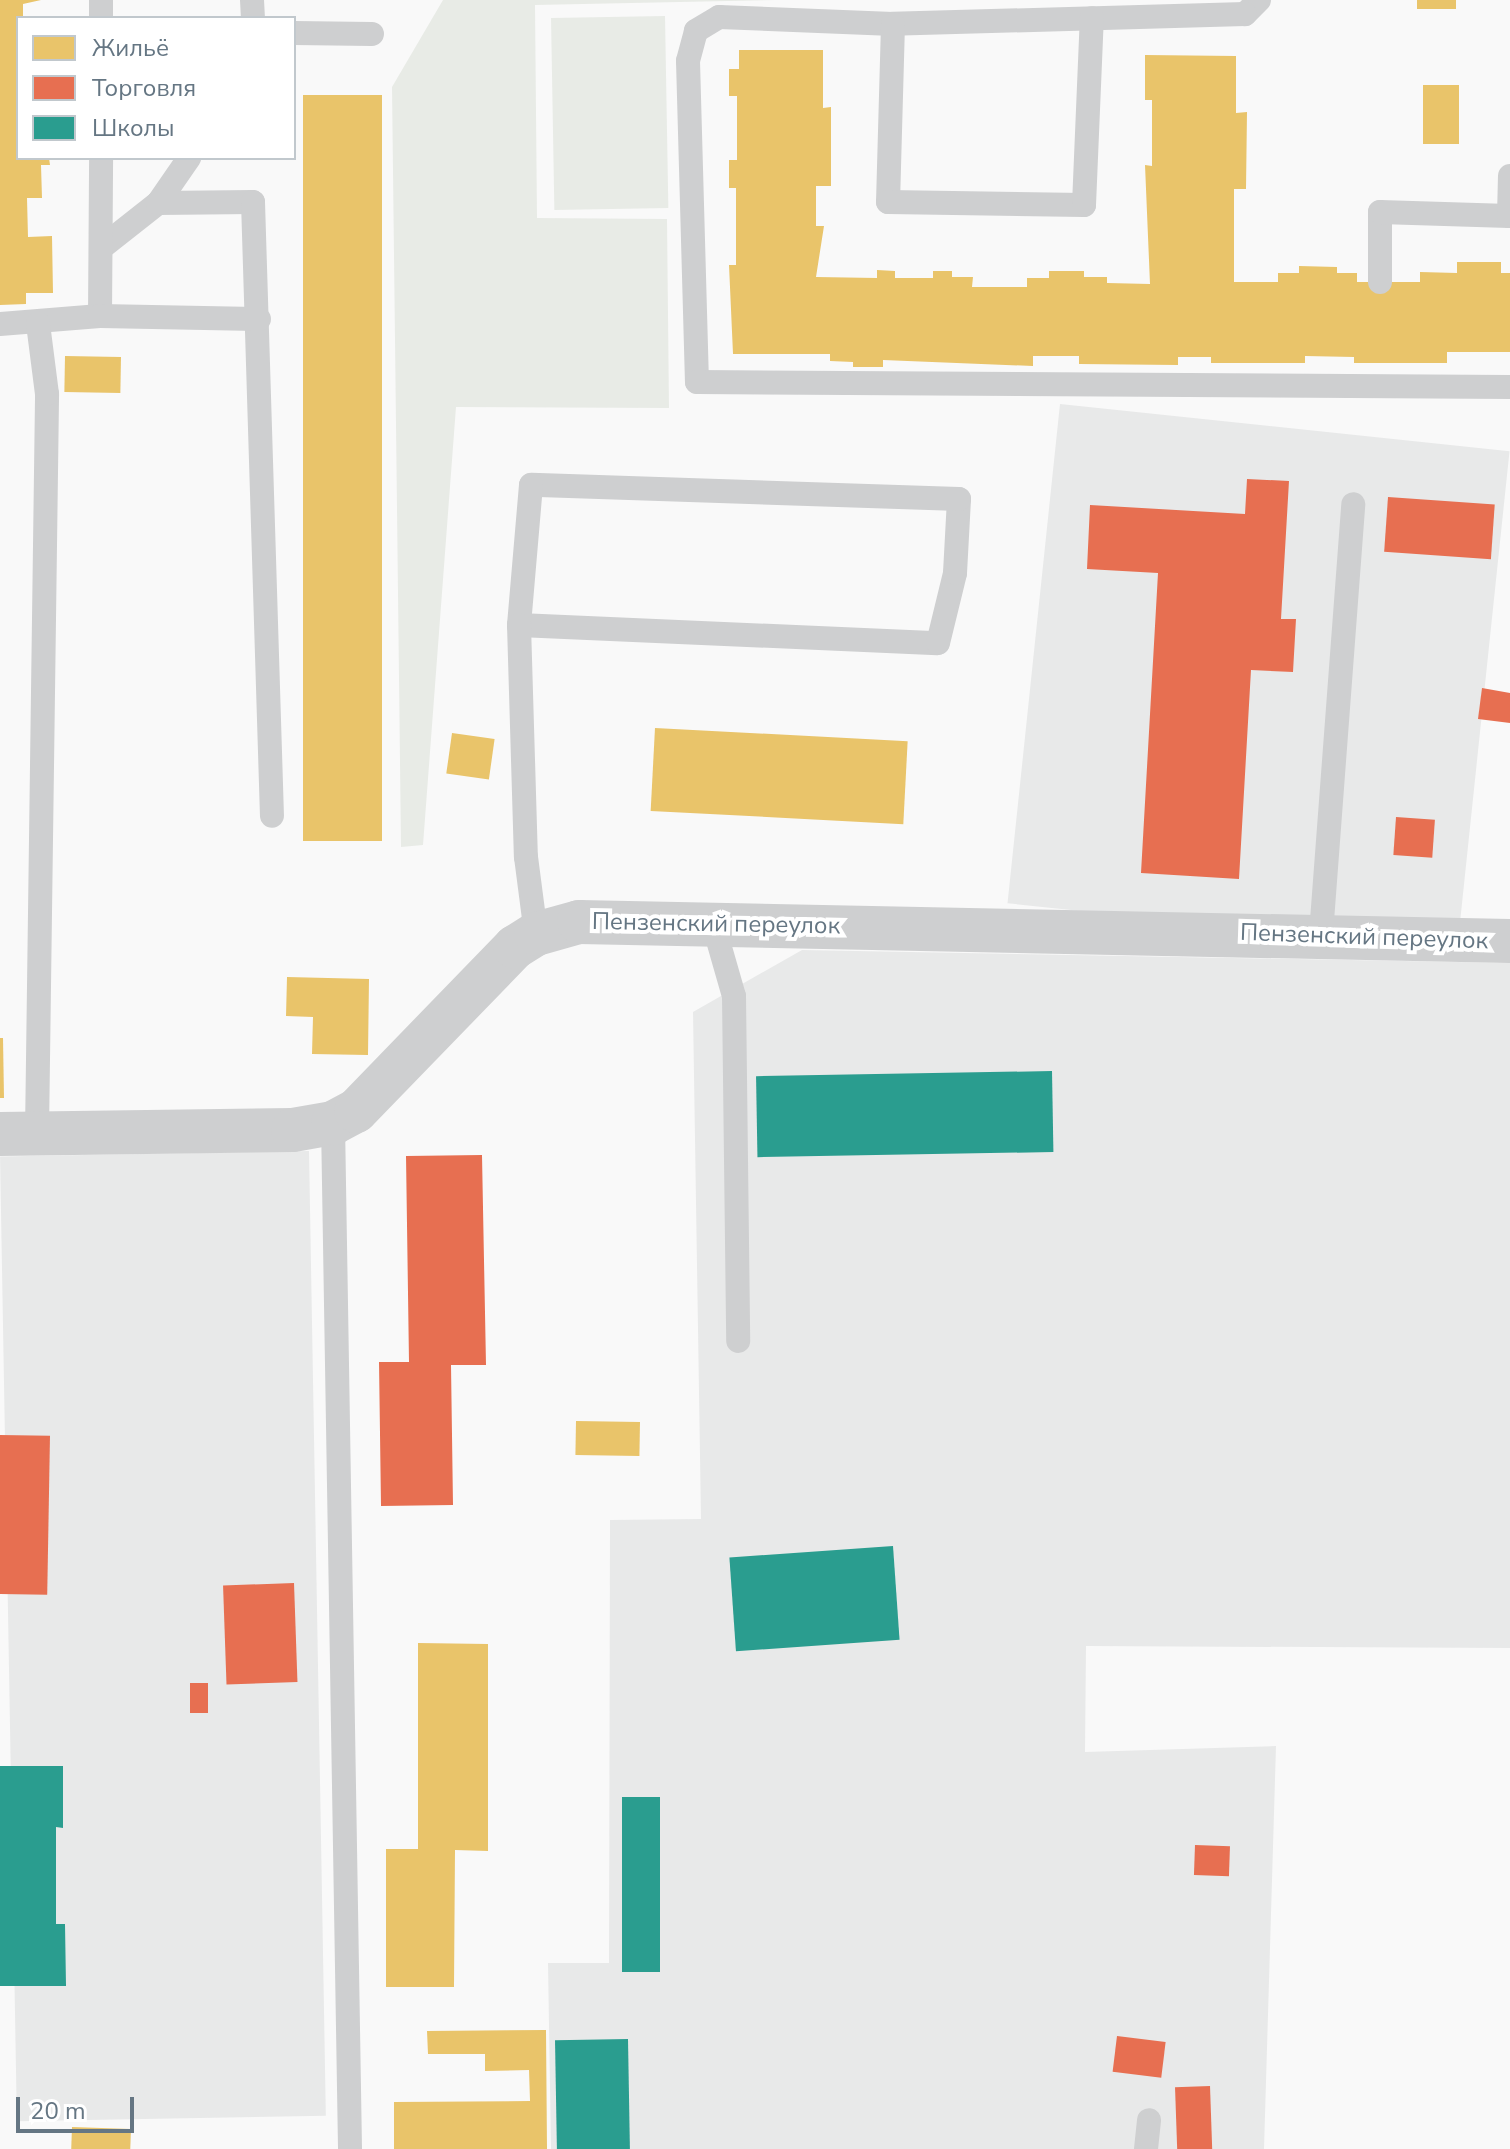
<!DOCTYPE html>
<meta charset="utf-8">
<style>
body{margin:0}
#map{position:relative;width:1510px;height:2149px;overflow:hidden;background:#f9f9f9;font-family:"Nunito Sans",sans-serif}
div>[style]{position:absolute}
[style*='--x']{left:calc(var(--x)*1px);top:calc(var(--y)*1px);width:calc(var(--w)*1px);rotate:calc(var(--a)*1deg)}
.built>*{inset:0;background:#e8e9e9;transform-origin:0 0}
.green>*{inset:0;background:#e8ebe6;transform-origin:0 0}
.homes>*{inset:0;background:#e9c46a;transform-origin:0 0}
.shops>*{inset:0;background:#e76f51;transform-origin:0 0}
.schools>*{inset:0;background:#2a9d8f;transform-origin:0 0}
.lane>*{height:24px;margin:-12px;padding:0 12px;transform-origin:12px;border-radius:12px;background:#cecfd0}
.street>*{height:44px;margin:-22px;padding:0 22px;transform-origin:22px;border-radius:22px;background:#cecfd0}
span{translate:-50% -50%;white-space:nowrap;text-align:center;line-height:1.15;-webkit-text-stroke:8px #fff;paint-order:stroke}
.street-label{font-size:24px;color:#657683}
.legend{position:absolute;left:16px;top:16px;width:280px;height:144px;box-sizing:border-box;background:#fff;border:2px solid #c1c8cd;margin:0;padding:10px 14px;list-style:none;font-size:24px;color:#657683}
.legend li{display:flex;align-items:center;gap:16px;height:40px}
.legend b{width:40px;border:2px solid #c1c8cd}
.scale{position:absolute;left:16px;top:2097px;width:118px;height:36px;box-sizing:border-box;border:4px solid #657683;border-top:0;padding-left:10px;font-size:24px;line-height:28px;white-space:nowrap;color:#657683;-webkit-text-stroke:6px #fff;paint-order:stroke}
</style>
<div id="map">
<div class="built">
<i style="left:1060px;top:404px;width:452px;height:502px;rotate:6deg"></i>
<i style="clip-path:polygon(802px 950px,1510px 963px,1510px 1648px,1086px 1646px,1085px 1752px,1276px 1746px,1264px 2149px,551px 2149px,548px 1963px,609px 1963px,610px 1520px,701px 1519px,693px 1012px)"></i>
<i style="left:309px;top:1151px;width:965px;height:309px;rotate:89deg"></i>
</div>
<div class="green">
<i style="clip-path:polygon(443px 0,776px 0,535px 5px,537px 218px,667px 219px,669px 408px,456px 407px,423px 845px,401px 847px,392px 87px)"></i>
<i style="left:665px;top:16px;width:192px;height:114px;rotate:89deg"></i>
</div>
<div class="homes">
<i style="clip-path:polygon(0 0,41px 0,23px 4px,23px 18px,18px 18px,18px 158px,49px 158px,50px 165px,41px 165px,42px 198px,27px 198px,28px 237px,52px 236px,53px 293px,26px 293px,26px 304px,0 305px)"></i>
<i style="left:1417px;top:0;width:39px;height:9px"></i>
<i style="clip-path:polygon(739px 50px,823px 50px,823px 108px,831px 107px,831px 186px,816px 186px,816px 226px,824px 226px,816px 277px,877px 278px,877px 270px,895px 271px,895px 278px,933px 278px,933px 271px,952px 271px,952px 277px,973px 277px,972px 287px,1027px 287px,1027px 278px,1049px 278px,1049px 271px,1084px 271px,1084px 277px,1107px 277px,1107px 283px,1150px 284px,1145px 165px,1152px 166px,1152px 100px,1145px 100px,1145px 55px,1236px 56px,1236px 113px,1247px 112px,1246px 189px,1234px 189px,1234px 282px,1278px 282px,1278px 273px,1299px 273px,1299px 266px,1337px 267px,1337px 273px,1357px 273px,1357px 282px,1420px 282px,1420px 272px,1457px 273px,1457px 262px,1501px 262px,1501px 273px,1510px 273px,1510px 352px,1447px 352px,1447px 363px,1354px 363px,1354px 357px,1305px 356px,1305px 363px,1211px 363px,1211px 357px,1178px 357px,1178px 365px,1079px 364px,1079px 356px,1033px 356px,1033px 366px,883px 360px,883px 367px,853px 367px,853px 362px,830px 361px,830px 354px,733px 354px,729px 265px,736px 265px,736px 188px,729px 188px,729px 160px,737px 160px,737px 96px,729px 96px,729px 69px,739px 69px)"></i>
<i style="left:1423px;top:85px;width:36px;height:59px"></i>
<i style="left:303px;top:95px;width:79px;height:746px"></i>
<i style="left:65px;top:356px;width:56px;height:36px;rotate:1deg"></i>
<i style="left:655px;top:728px;width:253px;height:83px;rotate:3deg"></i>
<i style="left:452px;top:733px;width:43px;height:41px;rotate:8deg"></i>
<i style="clip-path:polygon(287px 977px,369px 979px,368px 1055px,312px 1054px,313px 1017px,286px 1016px)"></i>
<i style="clip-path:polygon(0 1038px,3px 1038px,4px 1098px,0 1098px)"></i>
<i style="left:576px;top:1421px;width:64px;height:34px;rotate:1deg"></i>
<i style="clip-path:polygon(418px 1643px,488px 1644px,488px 1851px,455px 1850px,454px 1987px,386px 1987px,386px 1849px,418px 1849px)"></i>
<i style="clip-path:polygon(546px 2030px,547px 2149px,394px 2149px,394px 2102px,530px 2101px,529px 2070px,485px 2071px,485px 2054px,428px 2054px,427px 2031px)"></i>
<i style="left:72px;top:2127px;width:59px;height:22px;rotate:2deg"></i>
</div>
<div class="shops">
<i style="clip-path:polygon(1247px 479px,1289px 481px,1281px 619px,1296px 619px,1293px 672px,1251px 670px,1239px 879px,1141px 873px,1158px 573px,1087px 569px,1090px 505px,1245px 514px)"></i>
<i style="left:1388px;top:497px;width:107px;height:55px;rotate:4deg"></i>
<i style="clip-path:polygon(1482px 688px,1510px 693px,1510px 723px,1478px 719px)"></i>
<i style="left:1396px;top:817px;width:39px;height:38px;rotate:4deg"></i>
<i style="clip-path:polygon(482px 1155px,486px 1365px,451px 1365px,453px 1505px,381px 1506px,379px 1362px,409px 1362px,406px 1156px)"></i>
<i style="left:0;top:1435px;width:50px;height:159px;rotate:1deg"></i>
<i style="left:294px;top:1583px;width:99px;height:71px;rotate:88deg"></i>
<i style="left:190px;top:1683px;width:18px;height:30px"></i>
<i style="left:1195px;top:1845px;width:35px;height:30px;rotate:2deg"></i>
<i style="left:1117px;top:2036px;width:49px;height:36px;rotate:7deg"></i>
<i style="left:1210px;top:2086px;width:63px;height:35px;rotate:88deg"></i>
</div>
<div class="schools">
<i style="left:1052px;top:1071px;width:81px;height:296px;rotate:89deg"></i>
<i style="left:893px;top:1546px;width:94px;height:164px;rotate:86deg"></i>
<i style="clip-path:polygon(0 1766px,63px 1766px,63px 1828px,56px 1827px,56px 1924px,65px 1924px,66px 1986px,0 1986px)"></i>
<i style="left:622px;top:1797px;width:38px;height:175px"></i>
<i style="left:628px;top:2039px;width:110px;height:73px;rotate:89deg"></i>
</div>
<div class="lane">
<i style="--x:252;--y:0;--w:18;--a:87"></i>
<i style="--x:1259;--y:0;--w:20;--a:135"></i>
<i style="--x:1245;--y:14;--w:352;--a:178.4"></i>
<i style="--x:893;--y:24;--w:174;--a:-177.7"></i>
<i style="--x:719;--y:17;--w:27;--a:149"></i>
<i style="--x:696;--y:31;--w:31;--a:105"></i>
<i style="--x:688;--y:61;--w:321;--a:88.4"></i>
<i style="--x:697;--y:382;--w:813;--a:0.35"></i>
<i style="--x:101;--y:18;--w:18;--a:-90"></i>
<i style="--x:893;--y:24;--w:178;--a:91.6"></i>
<i style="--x:888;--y:202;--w:196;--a:0.9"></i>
<i style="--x:1084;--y:205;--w:187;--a:-87.6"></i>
<i style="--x:294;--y:33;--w:78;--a:0.7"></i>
<i style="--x:158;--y:203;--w:95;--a:-0.6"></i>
<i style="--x:253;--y:202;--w:614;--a:88.23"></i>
<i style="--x:101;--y:248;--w:73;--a:-38.3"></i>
<i style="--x:158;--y:203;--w:55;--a:-55.4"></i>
<i style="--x:1380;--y:282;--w:70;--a:-90"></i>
<i style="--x:1380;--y:212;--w:129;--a:1.8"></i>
<i style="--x:1509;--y:216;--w:40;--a:-88.6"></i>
<i style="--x:100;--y:316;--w:158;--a:-89.6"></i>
<i style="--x:0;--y:324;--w:100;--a:-4.6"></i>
<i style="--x:100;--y:316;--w:159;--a:1.1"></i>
<i style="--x:519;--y:625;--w:419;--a:2.5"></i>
<i style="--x:938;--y:643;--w:72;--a:-76.3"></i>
<i style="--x:955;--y:573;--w:74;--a:-86.9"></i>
<i style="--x:959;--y:499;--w:428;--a:-178.1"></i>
<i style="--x:531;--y:485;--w:141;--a:94.9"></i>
<i style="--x:519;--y:625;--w:232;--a:88.3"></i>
<i style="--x:526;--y:857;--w:78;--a:82.6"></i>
<i style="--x:713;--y:923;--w:76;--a:74"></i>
<i style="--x:734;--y:996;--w:345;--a:89.3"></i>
<i style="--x:1321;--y:934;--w:431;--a:-85.7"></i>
<i style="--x:333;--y:1123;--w:1026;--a:89.05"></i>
<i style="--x:37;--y:1133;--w:739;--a:-89.22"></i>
<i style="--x:47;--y:394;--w:71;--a:-97.3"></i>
<i style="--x:1146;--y:2149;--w:29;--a:-84"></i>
</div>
<div class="street">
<i style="--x:0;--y:1134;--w:293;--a:-0.8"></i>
<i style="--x:293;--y:1130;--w:41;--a:-9.9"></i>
<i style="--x:333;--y:1123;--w:26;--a:-28"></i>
<i style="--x:356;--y:1111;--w:228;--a:-45.9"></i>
<i style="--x:515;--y:947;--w:25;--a:-32"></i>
<i style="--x:536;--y:934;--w:45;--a:-15.6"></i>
<i style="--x:579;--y:922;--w:931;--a:1.17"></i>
</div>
<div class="street-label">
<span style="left:716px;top:924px;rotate:1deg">Пензенский переулок</span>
<span style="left:1364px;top:937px;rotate:2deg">Пензенский переулок</span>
</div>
<ul class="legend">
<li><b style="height:22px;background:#e9c46a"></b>Жильё</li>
<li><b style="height:22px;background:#e76f51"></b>Торговля</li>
<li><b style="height:22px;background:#2a9d8f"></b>Школы</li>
</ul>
<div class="scale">20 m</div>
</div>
